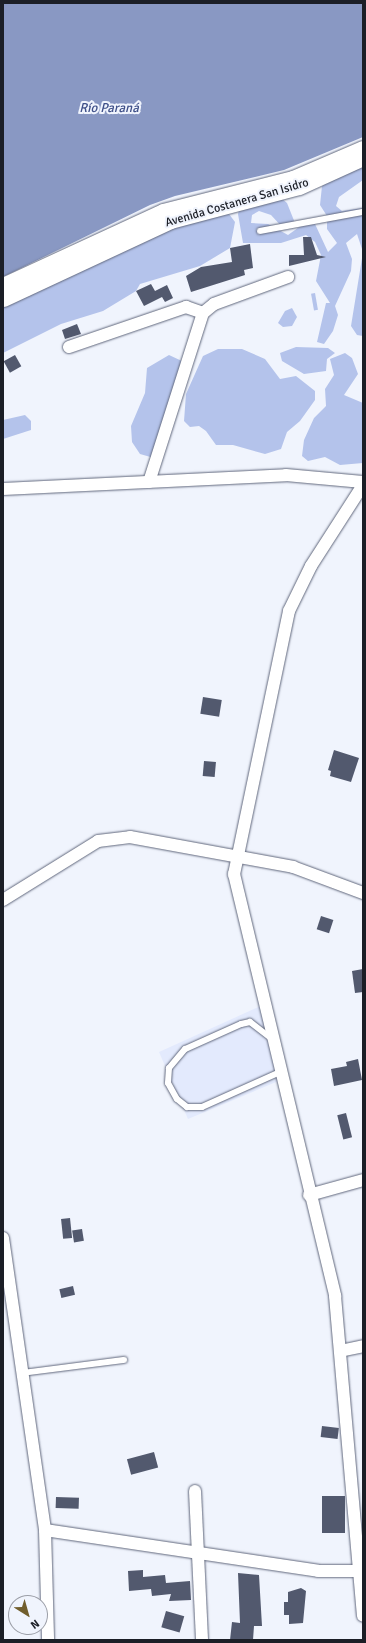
<!DOCTYPE html>
<meta charset="utf-8">
<style>
body{margin:0}
#map{position:relative;width:366px;height:1643px;overflow:hidden;background:#f0f4fd;font-family:Signika,sans-serif}
div>[style]{position:absolute}
[style*='--x']{left:calc(var(--x)*1px);top:calc(var(--y)*1px);width:calc(var(--w)*1px);rotate:calc(var(--a)*1deg)}
.built>*{inset:0;background:#e3eafd}
.green>*{inset:0;background:#b4c3eb;transform-origin:0 0}
.water>*{inset:0;background:#8998c3}
.building>*{inset:0;background:#52596e;transform-origin:0 0}
.roads{filter:drop-shadow(0 0 1px #60677c) drop-shadow(0 0 1px #60677c)}
.lane>*{height:6px;margin:-3px;padding:0 3px;transform-origin:3px;border-radius:3px;background:#fff}
.street>*{height:12px;margin:-6px;padding:0 6px;transform-origin:6px;border-radius:6px;background:#fff}
.secondary>*{height:17px;margin:-8.5px;padding:0 8.5px;transform-origin:8.5px;border-radius:8.5px;background:#fff}
span{translate:-50% -50%;white-space:nowrap;text-align:center;line-height:1.15;-webkit-text-stroke:4px #f0f4fd;paint-order:stroke}
.street-label{font-size:12px;color:#1b1e26}
.water-label{font-size:13px;color:#3e4f88;font-style:italic}
.frame{position:absolute;inset:0;border:4px solid #1b1e26;pointer-events:none}
.north{position:absolute;left:8px;top:1595px;width:40px;height:40px;box-sizing:border-box;background:#f0f4fd;border:1px solid #9b9ea7;border-radius:50%;rotate:143deg;font-size:11px;font-weight:700;line-height:16px;text-align:center;color:#1b1e26}
.north::after{content:'';display:block;margin:auto;width:14px;height:18px;background:#715e2d;clip-path:polygon(50% 0,100% 100%,50% 72%,0 100%)}
</style>
<div id="map">
<div class="built">
<i style="clip-path:polygon(265px 1004px,281px 1080px,188px 1119px,159px 1052px)"></i>
</div>
<div class="green">
<i style="clip-path:polygon(363px 160px,363px 180px,339px 197px,336px 206px,342px 211px,363px 208px,363px 336px,357px 335px,351px 326px,363px 252px,357px 234px,346px 243px,352px 259px,351px 271px,335px 306px,338px 315px,333px 331px,324px 344px,317px 342px,326px 303px,330px 303px,316px 281px,321px 255px,315px 242px,306px 235px,281px 243px,243px 243px,238px 214px,239px 210px,281px 198px,287px 203px,295px 223px,283px 228px,271px 215px,259px 211px,252px 215px,251px 223px,268px 224px,288px 235px,302px 225px,315px 224px,328px 252px,337px 243px,327px 229px,327px 216px,320px 205px,322px 186px)"></i>
<i style="clip-path:polygon(220px 202px,235px 222px,230px 248px,200px 266px,140px 284px,136px 291px,103px 311px,61px 324px,3px 353px,3px 302px)"></i>
<i style="left:315px;top:293px;width:17px;height:4px;rotate:80deg"></i>
<i style="clip-path:polygon(292px 308px,297px 317px,292px 326px,283px 327px,278px 323px,285px 311px)"></i>
<i style="clip-path:polygon(296px 347px,328px 348px,335px 353px,327px 359px,326px 371px,304px 374px,282px 361px,280px 353px)"></i>
<i style="clip-path:polygon(242px 349px,265px 359px,280px 379px,296px 376px,315px 391px,315px 400px,300px 421px,287px 432px,281px 449px,265px 454px,233px 445px,216px 445px,206px 431px,199px 426px,190px 427px,184px 421px,186px 394px,203px 356px,218px 349px)"></i>
<i style="clip-path:polygon(345px 353px,352px 358px,358px 374px,344px 395px,363px 403px,363px 463px,340px 465px,325px 457px,308px 461px,302px 456px,304px 440px,314px 418px,326px 406px,325px 389px,334px 375px,330px 359px)"></i>
<i style="clip-path:polygon(169px 355px,184px 362px,154px 458px,140px 454px,132px 442px,131px 426px,145px 393px,147px 368px)"></i>
<i style="clip-path:polygon(25px 415px,31px 421px,31px 430px,3px 439px,3px 420px)"></i>
</div>
<div class="water">
<i style="clip-path:polygon(3px 3px,363px 3px,363px 137px,284px 170px,175px 196px,150px 205px,3px 277px)"></i>
</div>
<div class="building">
<i style="clip-path:polygon(303px 237px,311px 237px,317px 255px,326px 257px,289px 266px,289px 255px,304px 255px)"></i>
<i style="clip-path:polygon(250px 244px,253px 268px,244px 270px,245px 275px,191px 292px,186px 276px,201px 267px,232px 262px,230px 248px)"></i>
<i style="clip-path:polygon(151px 284px,155px 291px,167px 285px,173px 298px,165px 302px,162px 297px,144px 306px,136px 291px)"></i>
<i style="clip-path:polygon(77px 324px,81px 334px,65px 339px,62px 330px)"></i>
<i style="left:15px;top:355px;width:13px;height:13px;rotate:61deg"></i>
<i style="left:203px;top:697px;width:19px;height:17px;rotate:9deg"></i>
<i style="clip-path:polygon(334px 750px,359px 758px,351px 782px,330px 776px,331px 771px,328px 770px)"></i>
<i style="left:204px;top:761px;width:12px;height:15px;rotate:5deg"></i>
<i style="left:321px;top:916px;width:13px;height:14px;rotate:18deg"></i>
<i style="clip-path:polygon(363px 969px,363px 992px,355px 993px,352px 971px)"></i>
<i style="clip-path:polygon(358px 1059px,362px 1080px,334px 1086px,331px 1069px,347px 1066px,346px 1062px)"></i>
<i style="left:346px;top:1113px;width:25px;height:9px;rotate:76deg"></i>
<i style="left:70px;top:1218px;width:20px;height:9px;rotate:84deg"></i>
<i style="left:82px;top:1229px;width:12px;height:10px;rotate:81deg"></i>
<i style="left:73px;top:1286px;width:9px;height:14px;rotate:77deg"></i>
<i style="left:322px;top:1426px;width:17px;height:11px;rotate:7deg"></i>
<i style="left:154px;top:1452px;width:16px;height:28px;rotate:75deg"></i>
<i style="left:322px;top:1496px;width:23px;height:37px"></i>
<i style="left:56px;top:1497px;width:23px;height:11px;rotate:2deg"></i>
<i style="clip-path:polygon(143px 1570px,143px 1577px,165px 1575px,166px 1583px,190px 1581px,191px 1600px,169px 1601px,171px 1594px,152px 1596px,151px 1589px,129px 1591px,128px 1571px)"></i>
<i style="clip-path:polygon(238px 1573px,259px 1575px,262px 1626px,254px 1626px,253px 1640px,230px 1640px,232px 1622px,240px 1623px)"></i>
<i style="clip-path:polygon(301px 1588px,306px 1591px,303px 1623px,289px 1624px,289px 1615px,284px 1615px,284px 1602px,288px 1602px,288px 1592px)"></i>
<i style="left:166px;top:1611px;width:19px;height:17px;rotate:16deg"></i>
</div>
<div class="roads">
<div class="lane">
<i style="--x:260;--y:231;--w:105;--a:-10.5"></i>
<i style="--x:272;--y:1039;--w:28;--a:-142"></i>
<i style="--x:250;--y:1022;--w:9;--a:167"></i>
<i style="--x:241;--y:1024;--w:61;--a:155.9"></i>
<i style="--x:185;--y:1049;--w:25;--a:130"></i>
<i style="--x:169;--y:1068;--w:15;--a:94"></i>
<i style="--x:168;--y:1083;--w:18;--a:61"></i>
<i style="--x:177;--y:1099;--w:13;--a:39"></i>
<i style="--x:187;--y:1107;--w:15;--a:0"></i>
<i style="--x:202;--y:1107;--w:85;--a:-24.2"></i>
<i style="--x:22;--y:1373;--w:103;--a:-7.3"></i>
</div>
<div class="street">
<i style="--x:3;--y:284;--w:176;--a:-24.8"></i>
<i style="--x:163;--y:210;--w:134;--a:-14.2"></i>
<i style="--x:293;--y:177;--w:76;--a:-23.2"></i>
<i style="--x:69;--y:347;--w:124;--a:-18.9"></i>
<i style="--x:186;--y:307;--w:18;--a:19"></i>
<i style="--x:149;--y:482;--w:177;--a:-72.3"></i>
<i style="--x:203;--y:313;--w:14;--a:-39"></i>
<i style="--x:214;--y:304;--w:79;--a:-20"></i>
<i style="--x:363;--y:485;--w:96;--a:122.7"></i>
<i style="--x:311;--y:566;--w:50;--a:116.1"></i>
<i style="--x:289;--y:611;--w:269;--a:101.8"></i>
<i style="--x:234;--y:874;--w:434;--a:76.5"></i>
<i style="--x:335;--y:1296;--w:321;--a:85"></i>
<i style="--x:3;--y:489;--w:283;--a:-2.8"></i>
<i style="--x:286;--y:475;--w:77;--a:5.2"></i>
<i style="--x:3;--y:900;--w:112;--a:-31.8"></i>
<i style="--x:98;--y:841;--w:32;--a:-7"></i>
<i style="--x:130;--y:837;--w:166;--a:10.4"></i>
<i style="--x:293;--y:867;--w:75;--a:20.4"></i>
<i style="--x:309;--y:1195;--w:56;--a:-15.5"></i>
<i style="--x:3;--y:1238;--w:295;--a:81.8"></i>
<i style="--x:45;--y:1530;--w:110;--a:88.4"></i>
<i style="--x:340;--y:1351;--w:24;--a:-12"></i>
<i style="--x:195;--y:1491;--w:149;--a:87.3"></i>
<i style="--x:45;--y:1530;--w:276;--a:8.5"></i>
<i style="--x:318;--y:1571;--w:45;--a:0"></i>
</div>
<div class="secondary">
<i style="--x:3;--y:298;--w:184;--a:-25"></i>
<i style="--x:170;--y:220;--w:133;--a:-14.8"></i>
<i style="--x:299;--y:186;--w:70;--a:-24.4"></i>
</div>
</div>
<div class="street-label">
<span style="left:237px;top:203px;rotate:-16deg">Avenida Costanera San Isidro</span>
</div>
<div class="water-label">
<span style="left:109px;top:108px">Río Paraná</span>
</div>
<div class="frame"></div>
<div class="north">N</div>
</div>
